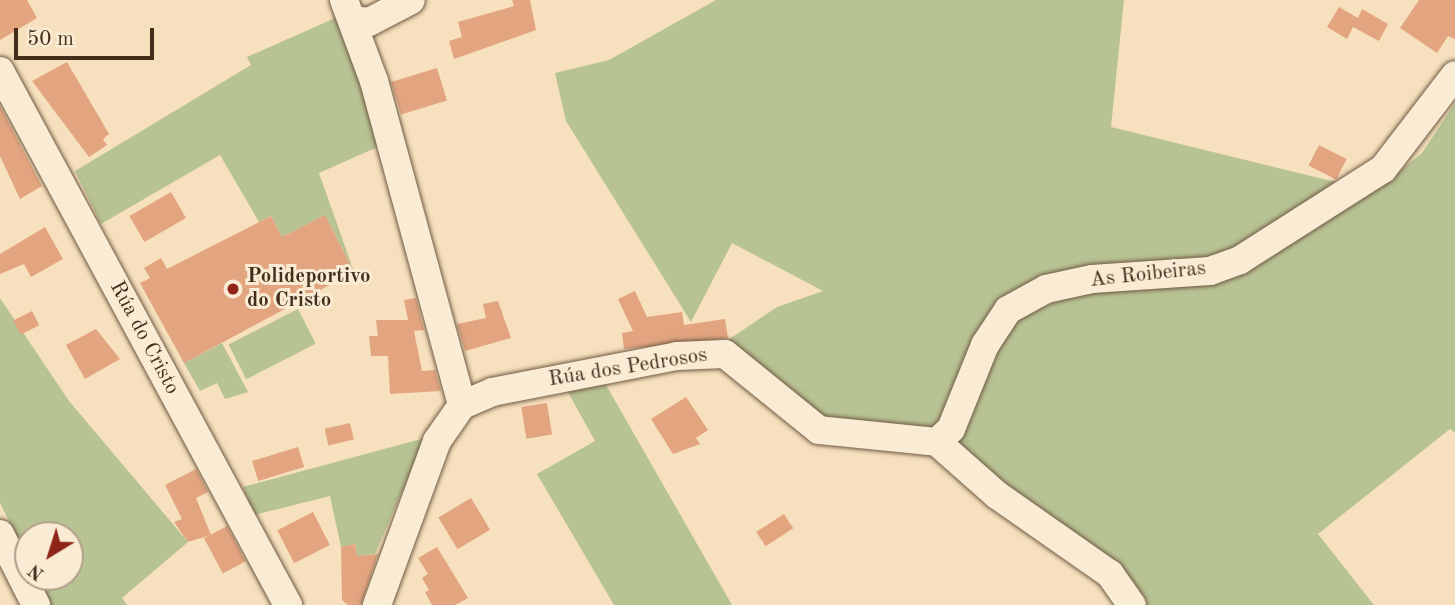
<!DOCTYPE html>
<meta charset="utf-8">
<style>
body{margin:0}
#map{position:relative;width:1455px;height:605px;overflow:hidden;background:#f6e0bd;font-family:"Old Standard TT",serif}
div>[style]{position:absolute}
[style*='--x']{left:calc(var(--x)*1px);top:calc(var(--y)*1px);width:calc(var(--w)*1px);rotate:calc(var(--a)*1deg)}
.green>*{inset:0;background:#b8c394;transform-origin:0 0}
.building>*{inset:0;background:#e3a580;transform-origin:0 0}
.roads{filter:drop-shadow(0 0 2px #705a44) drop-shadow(0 0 2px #705a44)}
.minor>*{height:28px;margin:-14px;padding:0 14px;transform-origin:14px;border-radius:14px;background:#f9ebd4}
.dots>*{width:19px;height:19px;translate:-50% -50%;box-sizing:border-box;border:4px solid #f9ebd4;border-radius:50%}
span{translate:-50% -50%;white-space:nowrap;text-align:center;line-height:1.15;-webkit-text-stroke:6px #f9ebd4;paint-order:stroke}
.street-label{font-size:21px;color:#432d1b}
.poi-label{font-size:21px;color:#432d1b;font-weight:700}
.left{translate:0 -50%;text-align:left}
.north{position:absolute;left:14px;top:521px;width:70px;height:70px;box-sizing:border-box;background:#f9ebd4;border:2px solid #b09f8a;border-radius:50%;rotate:218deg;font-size:19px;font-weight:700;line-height:28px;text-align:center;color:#432d1b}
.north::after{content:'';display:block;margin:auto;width:24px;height:32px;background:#8f2418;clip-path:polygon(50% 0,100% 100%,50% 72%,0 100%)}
.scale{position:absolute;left:14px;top:28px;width:140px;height:32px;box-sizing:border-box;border:4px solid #432d1b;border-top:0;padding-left:9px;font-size:21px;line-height:24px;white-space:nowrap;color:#432d1b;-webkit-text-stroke:5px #f9ebd4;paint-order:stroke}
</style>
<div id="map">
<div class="green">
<i style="clip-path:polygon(716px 0,1124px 0,1111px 127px,1344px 184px,1267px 236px,1197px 262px,1041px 282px,935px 432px,831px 426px,728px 340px,777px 307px,823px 291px,732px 243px,691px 322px,566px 121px,555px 73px,609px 60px)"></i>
<i style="clip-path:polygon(337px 11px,382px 145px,319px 173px,354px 272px,325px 215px,282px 237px,271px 216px,259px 222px,220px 155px,101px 224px,75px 171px,251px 65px,247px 57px,333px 19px)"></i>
<i style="clip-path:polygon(1455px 103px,1455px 433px,1450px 429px,1318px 534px,1374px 605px,1144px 605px,951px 445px,1008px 324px,1071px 294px,1188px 285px,1385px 183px,1422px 153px)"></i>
<i style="clip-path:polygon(0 298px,69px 401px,188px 542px,122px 598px,127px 605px,51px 605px,37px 577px,70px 577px,70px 535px,28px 535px,28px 559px,0 503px)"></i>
<i style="left:298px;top:309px;width:39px;height:78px;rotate:63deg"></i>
<i style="clip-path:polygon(222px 343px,248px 392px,225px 399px,217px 383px,200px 391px,184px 363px)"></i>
<i style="clip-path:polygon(602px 378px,732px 605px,614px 605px,537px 474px,595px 441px,564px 385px)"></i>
<i style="clip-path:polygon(425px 438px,375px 554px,357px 556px,355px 544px,341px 547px,330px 496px,254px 515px,243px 487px)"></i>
</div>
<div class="building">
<i style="clip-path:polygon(0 0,27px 0,37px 18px,0 40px)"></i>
<i style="clip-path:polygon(512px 0,530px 0,536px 30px,454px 59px,449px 41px,462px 37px,458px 22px,514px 6px)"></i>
<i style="clip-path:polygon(1419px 0,1455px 0,1455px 39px,1448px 36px,1437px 53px,1400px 28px)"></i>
<i style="clip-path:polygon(1339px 7px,1358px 18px,1362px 9px,1388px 24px,1379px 41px,1353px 27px,1347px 39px,1327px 27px)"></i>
<i style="clip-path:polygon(67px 62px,109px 134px,103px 139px,107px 145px,89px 157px,32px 81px)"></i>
<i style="left:437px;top:68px;width:34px;height:48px;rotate:73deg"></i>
<i style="clip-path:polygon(0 106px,42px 186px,20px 199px,0 156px)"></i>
<i style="left:1319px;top:145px;width:31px;height:23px;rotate:27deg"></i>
<i style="left:171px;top:192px;width:30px;height:48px;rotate:60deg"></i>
<i style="clip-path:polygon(325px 215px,354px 272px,184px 363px,140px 283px,150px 278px,144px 268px,161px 258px,167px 269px,271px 216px,282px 237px)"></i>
<i style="clip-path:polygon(45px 227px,63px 259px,31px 277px,24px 264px,0 274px,0 254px)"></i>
<i style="clip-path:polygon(635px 291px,647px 317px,682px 312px,684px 325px,725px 319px,728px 338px,624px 349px,622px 333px,633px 331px,618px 299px)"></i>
<i style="clip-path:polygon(416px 298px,424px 330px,414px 331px,422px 371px,435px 370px,441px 391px,390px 394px,388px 356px,371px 356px,369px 336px,378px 336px,376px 320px,408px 320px,404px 300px)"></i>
<i style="clip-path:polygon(498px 301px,511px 338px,465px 351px,457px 324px,486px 318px,483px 304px)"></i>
<i style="left:32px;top:311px;width:16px;height:21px;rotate:63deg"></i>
<i style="clip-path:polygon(96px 329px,120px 359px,85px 379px,66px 345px)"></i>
<i style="clip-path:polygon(686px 397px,708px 430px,696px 438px,700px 444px,673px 454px,651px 419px)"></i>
<i style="left:547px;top:403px;width:32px;height:26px;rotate:81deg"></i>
<i style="left:350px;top:423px;width:17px;height:26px;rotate:77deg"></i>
<i style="left:298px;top:447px;width:21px;height:48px;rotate:73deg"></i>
<i style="clip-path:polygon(196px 469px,208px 492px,196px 498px,211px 535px,188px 542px,174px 522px,182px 519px,165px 485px)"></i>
<i style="left:471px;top:498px;width:37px;height:38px;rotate:59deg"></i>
<i style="left:313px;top:512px;width:37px;height:40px;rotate:63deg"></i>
<i style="left:784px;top:514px;width:17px;height:33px;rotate:57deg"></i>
<i style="left:227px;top:526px;width:40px;height:26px;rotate:62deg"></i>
<i style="clip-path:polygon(355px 544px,357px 556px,378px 554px,361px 605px,348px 605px,342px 600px,341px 547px)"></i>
<i style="clip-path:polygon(437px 547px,468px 598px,455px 605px,432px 605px,425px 592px,429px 590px,422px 578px,428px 574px,418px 558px)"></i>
</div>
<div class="roads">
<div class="minor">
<i style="--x:344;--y:0;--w:86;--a:69.7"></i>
<i style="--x:374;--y:81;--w:336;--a:74.8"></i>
<i style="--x:353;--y:20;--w:16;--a:7"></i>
<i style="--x:369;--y:22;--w:47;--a:-27.6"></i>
<i style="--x:0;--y:71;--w:607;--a:61.66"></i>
<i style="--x:937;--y:442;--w:19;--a:-43"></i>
<i style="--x:951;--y:429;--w:91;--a:-68"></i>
<i style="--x:985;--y:345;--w:42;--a:-56.7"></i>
<i style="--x:1008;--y:310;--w:43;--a:-28.9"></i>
<i style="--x:1046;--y:289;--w:47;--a:-12.3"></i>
<i style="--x:1092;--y:279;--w:118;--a:-3.9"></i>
<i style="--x:1210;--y:271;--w:32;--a:-20"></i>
<i style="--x:1240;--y:260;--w:169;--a:-32.5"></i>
<i style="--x:1383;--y:169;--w:118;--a:-52.5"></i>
<i style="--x:937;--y:442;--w:80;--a:41.5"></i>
<i style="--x:997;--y:495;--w:138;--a:35"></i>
<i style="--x:1110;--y:574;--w:38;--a:55"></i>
<i style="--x:0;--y:534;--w:80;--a:63.1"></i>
<i style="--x:377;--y:605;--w:175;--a:-69.9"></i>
<i style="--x:437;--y:441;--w:44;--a:-55.2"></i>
<i style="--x:462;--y:405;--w:33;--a:-23"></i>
<i style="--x:492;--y:392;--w:188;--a:-11"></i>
<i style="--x:677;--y:356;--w:48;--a:-2.4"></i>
<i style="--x:725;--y:354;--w:121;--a:39"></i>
<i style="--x:819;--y:430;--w:119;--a:5.8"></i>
</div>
</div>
<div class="dots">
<i style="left:233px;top:289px;background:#8f2418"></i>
</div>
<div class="street-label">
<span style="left:1148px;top:275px;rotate:-6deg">As Roibeiras</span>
<span style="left:144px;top:338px;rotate:62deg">Rúa do Cristo</span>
<span style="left:628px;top:368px;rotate:-9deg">Rúa dos Pedrosos</span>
</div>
<div class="poi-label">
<span class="left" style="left:247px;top:289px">Polideportivo<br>do Cristo</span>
</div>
<div class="north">N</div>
<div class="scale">50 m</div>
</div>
